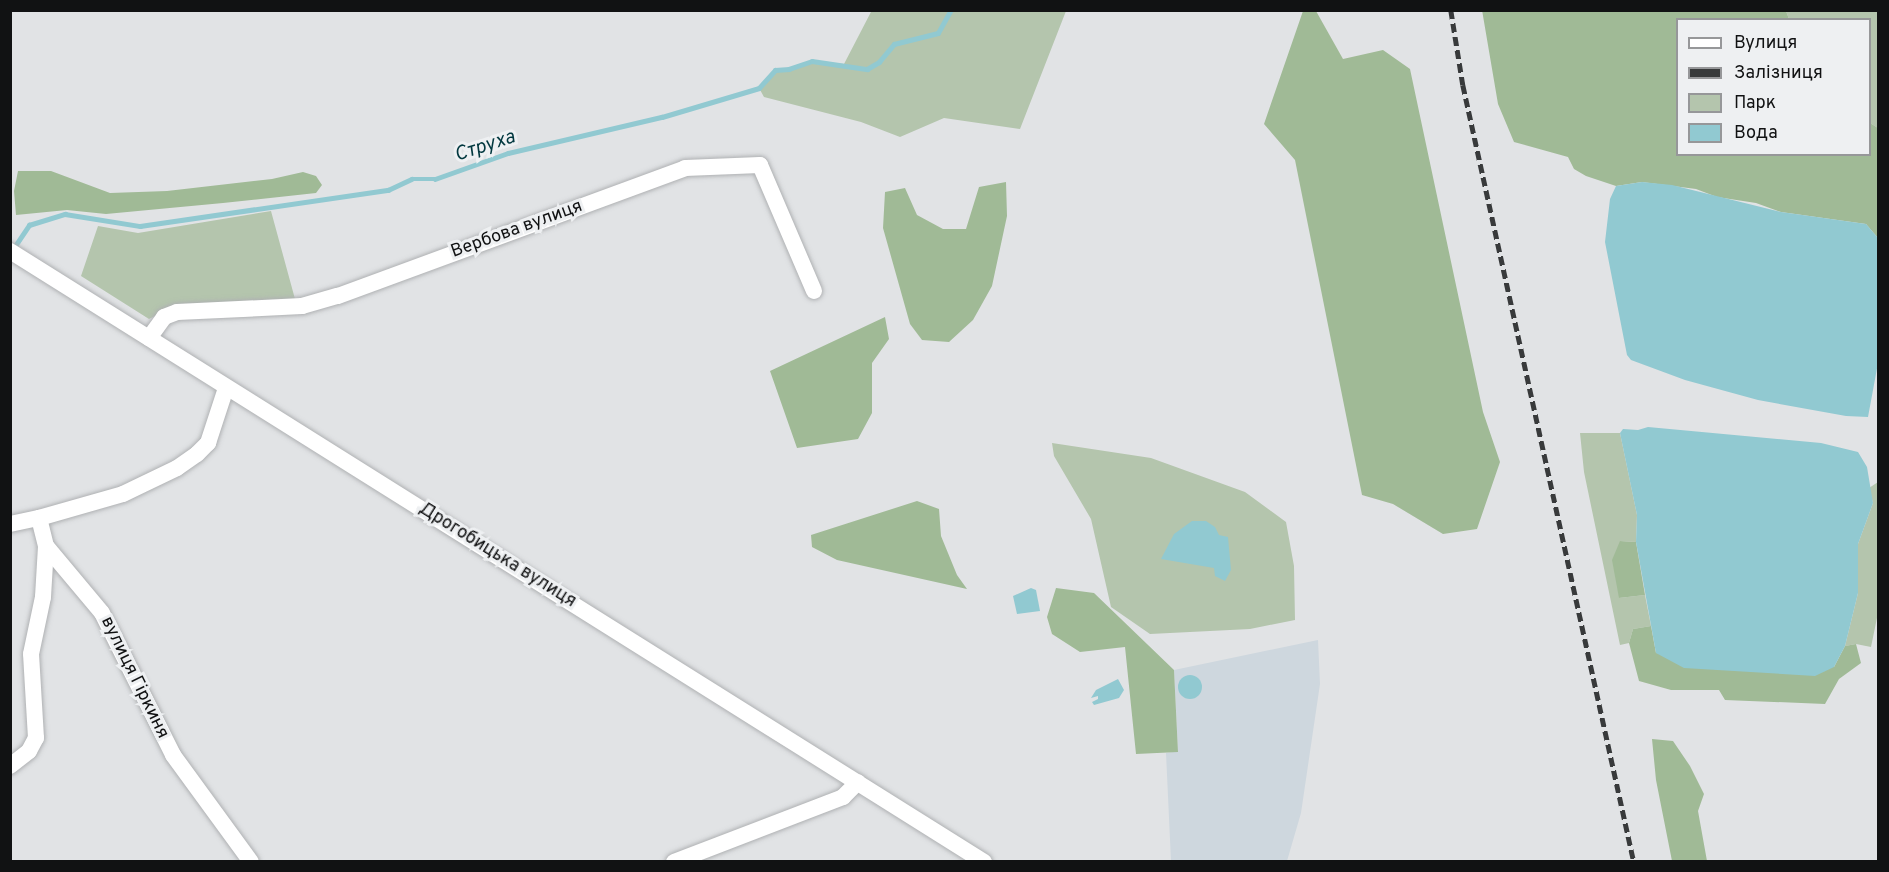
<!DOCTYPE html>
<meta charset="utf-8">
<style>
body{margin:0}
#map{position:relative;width:1889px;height:872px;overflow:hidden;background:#e1e3e5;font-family:Overpass,sans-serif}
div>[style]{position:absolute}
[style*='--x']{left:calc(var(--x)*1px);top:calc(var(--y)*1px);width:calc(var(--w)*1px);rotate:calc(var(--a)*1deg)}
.built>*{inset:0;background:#ced7de}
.green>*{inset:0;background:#b4c5ad}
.forest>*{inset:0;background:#a0ba96}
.water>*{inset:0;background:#91c9d1}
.round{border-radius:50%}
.stream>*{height:4.5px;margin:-2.25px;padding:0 2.25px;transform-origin:2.25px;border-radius:2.25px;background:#91c9d1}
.roads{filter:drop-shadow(0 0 2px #afb1b3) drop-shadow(0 0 2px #afb1b3)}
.minor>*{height:16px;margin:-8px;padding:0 8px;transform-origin:8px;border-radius:8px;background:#fff}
.rail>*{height:4.5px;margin-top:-2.25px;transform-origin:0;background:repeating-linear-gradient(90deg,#383a3b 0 9px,transparent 0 13.5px)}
span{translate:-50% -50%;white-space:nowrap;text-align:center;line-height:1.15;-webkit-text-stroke:6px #eef0f2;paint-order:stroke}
.street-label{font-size:18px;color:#111213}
.water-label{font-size:20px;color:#02383f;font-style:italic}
.frame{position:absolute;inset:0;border:12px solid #111213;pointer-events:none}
.legend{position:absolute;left:1676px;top:18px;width:195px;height:138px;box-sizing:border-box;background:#eef0f2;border:2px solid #969799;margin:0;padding:8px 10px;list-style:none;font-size:18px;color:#111213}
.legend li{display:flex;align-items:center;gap:12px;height:30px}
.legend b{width:30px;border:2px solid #969799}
</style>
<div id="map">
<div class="built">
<i style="clip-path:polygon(1318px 640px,1320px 684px,1301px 813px,1287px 861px,1171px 861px,1166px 753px,1178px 751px,1174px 670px)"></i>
</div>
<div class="green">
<i style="clip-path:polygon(872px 10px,1066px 10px,1066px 11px,1020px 129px,944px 118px,900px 137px,861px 122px,764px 97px,759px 88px,775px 70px,789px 69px,812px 61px,844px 64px)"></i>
<i style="clip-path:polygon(1786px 11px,1878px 11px,1878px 128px,1870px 123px,1870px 20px,1789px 19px)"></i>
<i style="clip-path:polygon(271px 211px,295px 299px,159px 314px,149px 319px,81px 276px,98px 226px,138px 233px)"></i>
<i style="clip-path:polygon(1580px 433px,1620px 433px,1637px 515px,1636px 542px,1620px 541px,1619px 598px,1645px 595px,1651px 626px,1633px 629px,1629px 643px,1620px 645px,1584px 472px)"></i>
<i style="clip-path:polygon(1052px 443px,1151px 458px,1245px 492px,1286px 522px,1294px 566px,1295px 620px,1250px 629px,1150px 634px,1111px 607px,1091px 519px,1054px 456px)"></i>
<i style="clip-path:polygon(1878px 482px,1878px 613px,1871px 647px,1856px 644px,1845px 646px,1858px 593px,1858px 544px,1873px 503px,1869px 488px)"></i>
</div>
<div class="forest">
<i style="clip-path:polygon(1482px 10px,1786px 11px,1789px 19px,1678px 20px,1678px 154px,1870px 154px,1870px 123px,1878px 128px,1878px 238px,1866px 224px,1781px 212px,1756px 203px,1717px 197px,1696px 189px,1642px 182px,1616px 186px,1586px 176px,1574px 169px,1568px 157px,1514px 142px,1498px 104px)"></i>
<i style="clip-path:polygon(1303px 11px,1316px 11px,1343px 59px,1383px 50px,1410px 69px,1483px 412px,1500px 462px,1477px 529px,1443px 534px,1393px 504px,1362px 495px,1295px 160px,1264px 124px)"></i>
<i style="clip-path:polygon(18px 171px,51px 171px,110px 193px,167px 191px,272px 179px,303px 172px,316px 176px,322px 185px,316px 193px,223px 203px,106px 214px,67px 210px,16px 215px,14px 191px)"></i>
<i style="clip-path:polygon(1006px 182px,1007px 216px,992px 286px,973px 320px,949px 342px,922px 340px,910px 324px,883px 228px,885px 192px,905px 188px,917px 215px,943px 229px,966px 229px,979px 187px)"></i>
<i style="clip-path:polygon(885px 317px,889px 339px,872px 363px,872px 413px,858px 439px,797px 448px,770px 371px)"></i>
<i style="clip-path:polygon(917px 501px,939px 509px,941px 536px,957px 575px,967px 589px,837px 560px,812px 547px,811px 535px)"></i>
<i style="clip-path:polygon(1620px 541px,1636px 542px,1645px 595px,1619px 598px,1612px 560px)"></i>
<i style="clip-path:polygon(1056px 588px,1094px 593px,1174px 670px,1178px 752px,1136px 754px,1125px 647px,1080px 652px,1052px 634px,1047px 617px)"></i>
<i style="clip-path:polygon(1651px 626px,1656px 653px,1834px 667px,1845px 646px,1856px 644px,1861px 663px,1839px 679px,1825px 704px,1725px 700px,1719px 690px,1671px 690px,1639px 681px,1629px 643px,1633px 629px)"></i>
<i style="clip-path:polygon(1652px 739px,1673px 741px,1690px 766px,1704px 794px,1698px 811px,1707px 861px,1672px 861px,1656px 780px)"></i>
</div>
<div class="water">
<i style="clip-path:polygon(1642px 182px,1672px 185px,1781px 212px,1866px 224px,1878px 238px,1878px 363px,1868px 417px,1846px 416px,1758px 400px,1685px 380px,1631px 360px,1627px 355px,1605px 242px,1610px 199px,1616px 186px)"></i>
<i style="clip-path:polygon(1648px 427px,1821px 443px,1858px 452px,1867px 467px,1873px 503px,1858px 544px,1858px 593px,1845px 646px,1834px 667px,1815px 676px,1684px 668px,1656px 653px,1636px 542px,1637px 515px,1620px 433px,1623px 429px,1638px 430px)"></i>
<i style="clip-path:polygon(1192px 521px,1206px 521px,1215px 527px,1219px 535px,1228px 537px,1231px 570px,1225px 581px,1215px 576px,1214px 568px,1161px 559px,1174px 534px)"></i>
<i style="clip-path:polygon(1031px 588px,1036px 590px,1040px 611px,1017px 614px,1013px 596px)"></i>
<i class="round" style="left:1178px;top:675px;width:24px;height:24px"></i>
<i style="clip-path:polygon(1118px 679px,1124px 690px,1119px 698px,1094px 705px,1092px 702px,1098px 699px,1098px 696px,1091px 698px,1096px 690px)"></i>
</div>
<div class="stream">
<i style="--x:13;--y:249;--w:29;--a:-56"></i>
<i style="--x:29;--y:225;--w:38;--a:-17"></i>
<i style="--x:65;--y:214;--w:76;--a:9.1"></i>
<i style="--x:140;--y:226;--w:251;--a:-8.3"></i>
<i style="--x:388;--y:190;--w:26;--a:-25"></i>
<i style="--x:412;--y:179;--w:23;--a:0"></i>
<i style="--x:435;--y:179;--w:77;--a:-19.6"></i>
<i style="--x:508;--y:153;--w:158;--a:-13.2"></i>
<i style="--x:662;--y:117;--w:101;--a:-16.6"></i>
<i style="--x:759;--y:88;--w:24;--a:-48"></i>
<i style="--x:775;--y:70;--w:14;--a:-4"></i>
<i style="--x:789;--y:69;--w:24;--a:-19"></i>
<i style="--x:812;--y:61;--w:56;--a:8.3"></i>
<i style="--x:867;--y:69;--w:14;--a:-30"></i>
<i style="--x:879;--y:62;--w:23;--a:-50"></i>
<i style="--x:894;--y:44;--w:45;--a:-14"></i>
<i style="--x:938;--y:33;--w:26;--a:-61"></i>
</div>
<div class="roads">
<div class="minor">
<i style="--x:10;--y:251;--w:1150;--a:32.1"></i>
<i style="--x:149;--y:338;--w:26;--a:-54"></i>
<i style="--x:164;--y:317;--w:14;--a:-21"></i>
<i style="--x:177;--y:312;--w:125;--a:-2.7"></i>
<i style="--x:302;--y:306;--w:37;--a:-16"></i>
<i style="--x:338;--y:296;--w:370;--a:-20.2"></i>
<i style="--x:685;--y:168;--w:75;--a:-2.3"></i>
<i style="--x:760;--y:165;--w:137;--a:66.8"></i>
<i style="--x:39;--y:518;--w:87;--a:-15.9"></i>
<i style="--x:123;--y:494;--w:60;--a:-25.7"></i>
<i style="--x:177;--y:468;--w:24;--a:-35"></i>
<i style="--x:197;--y:454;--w:16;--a:-45"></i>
<i style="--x:208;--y:443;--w:58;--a:-71.9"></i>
<i style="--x:10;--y:524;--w:30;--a:-12"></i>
<i style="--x:39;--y:518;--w:29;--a:76"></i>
<i style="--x:46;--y:546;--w:87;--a:50.1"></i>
<i style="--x:102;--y:613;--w:159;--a:63.4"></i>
<i style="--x:173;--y:755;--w:132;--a:53.9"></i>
<i style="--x:10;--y:766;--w:24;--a:-38"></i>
<i style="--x:29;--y:751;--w:15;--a:-62"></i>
<i style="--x:36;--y:738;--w:84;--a:-93.4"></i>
<i style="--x:31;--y:654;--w:58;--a:-78.1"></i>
<i style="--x:43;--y:597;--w:51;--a:-86.6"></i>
<i style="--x:674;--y:862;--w:181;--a:-21"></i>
<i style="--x:843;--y:797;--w:21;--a:-45"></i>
</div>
</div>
<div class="rail">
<i style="--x:1451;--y:10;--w:76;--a:80.9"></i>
<i style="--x:1463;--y:85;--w:796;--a:77.59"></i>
</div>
<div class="street-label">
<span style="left:517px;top:230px;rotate:-20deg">Вербова вулиця</span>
<span style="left:497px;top:556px;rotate:32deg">Дрогобицька вулиця</span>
<span style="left:134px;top:678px;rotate:64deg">вулиця Гіркиня</span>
</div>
<div class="water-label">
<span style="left:485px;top:147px;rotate:-18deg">Струха</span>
</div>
<div class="frame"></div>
<ul class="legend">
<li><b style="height:8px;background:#fff"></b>Вулиця</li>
<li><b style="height:8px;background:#383a3b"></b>Залізниця</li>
<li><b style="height:16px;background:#b4c5ad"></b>Парк</li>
<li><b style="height:16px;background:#91c9d1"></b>Вода</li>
</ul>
</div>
